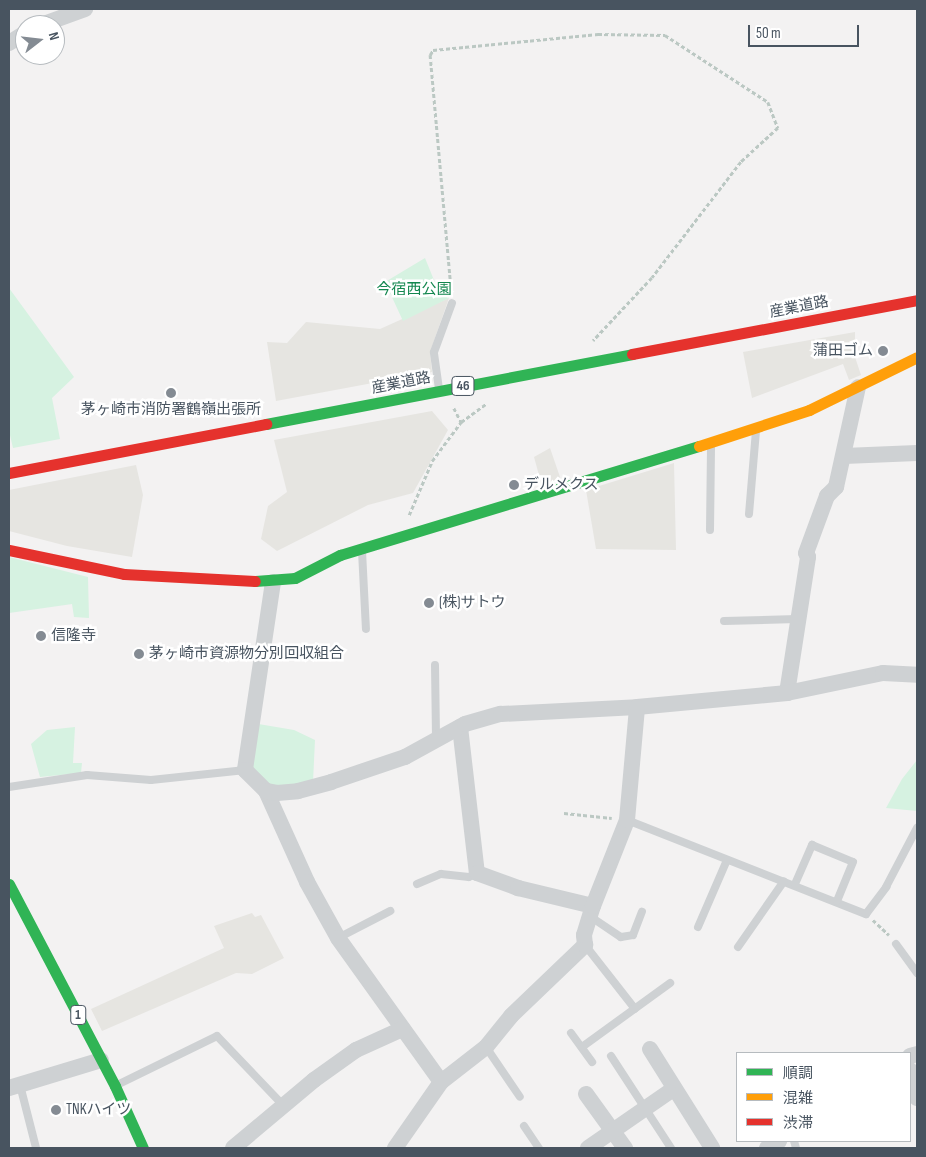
<!DOCTYPE html>
<meta charset="utf-8">
<style>
body{margin:0}
#map{position:relative;width:926px;height:1157px;overflow:hidden;background:#f3f2f2;font-family:"Sofia Sans Condensed","Noto Sans JP",sans-serif}
div>[style]{position:absolute}
[style*='--x']{left:calc(var(--x)*1px);top:calc(var(--y)*1px);width:calc(var(--w)*1px);rotate:calc(var(--a)*1deg)}
.commercial>*{inset:0;background:#e6e5e1}
.green>*{inset:0;background:#d6f2e1}
.path>*{height:2.5px;margin-top:-1.25px;transform-origin:0;background:repeating-linear-gradient(90deg,#bbc8c3 0 4px,transparent 0 6.5px)}
.lane>*{height:8px;margin:-4px;padding:0 4px;transform-origin:4px;border-radius:4px;background:#ced1d3}
.street>*{height:16px;margin:-8px;padding:0 8px;transform-origin:8px;border-radius:8px;background:#ced1d3}
.fast>*{height:11px;margin:-5.5px;padding:0 5.5px;transform-origin:5.5px;border-radius:5.5px;background:#30b455}
.slow>*{height:11px;margin:-5.5px;padding:0 5.5px;transform-origin:5.5px;border-radius:5.5px;background:#ff9f0a}
.jam>*{height:11px;margin:-5.5px;padding:0 5.5px;transform-origin:5.5px;border-radius:5.5px;background:#e5322d}
.dots>*{width:14px;height:14px;translate:-50% -50%;box-sizing:border-box;border:2px solid #fff;border-radius:50%}
span{translate:-50% -50%;white-space:nowrap;text-align:center;line-height:1.15;-webkit-text-stroke:5px #fff;paint-order:stroke}
.shield-label span{padding:1px 4px;background:#fff;border:1px solid;border-radius:4px;-webkit-text-stroke-width:0}
.shield-label{font-size:14px;color:#485460;font-weight:700}
.park-label{font-size:15px;color:#13874f}
.street-label{font-size:15px;color:#485460}
.poi-label{font-size:15px;color:#485460}
.right{translate:-100% -50%;text-align:right}
.left{translate:0 -50%;text-align:left}
.frame{position:absolute;inset:0;border:10px solid #485460;pointer-events:none}
.legend{position:absolute;left:736px;top:1052px;width:175px;height:90px;box-sizing:border-box;background:#fff;border:1px solid #b6bbbf;margin:0;padding:6px 9px;list-style:none;font-size:15px;color:#485460}
.legend li{display:flex;align-items:center;gap:10px;height:25px}
.legend b{width:25px;border:1px solid #b6bbbf}
.north{position:absolute;left:15px;top:15px;width:50px;height:50px;box-sizing:border-box;background:#fff;border:1px solid #b6bbbf;border-radius:50%;rotate:74deg;font-size:14px;font-weight:700;line-height:20px;text-align:center;color:#485460}
.north::after{content:'';display:block;margin:auto;width:18px;height:22px;background:#848b93;clip-path:polygon(50% 0,100% 100%,50% 72%,0 100%)}
.scale{position:absolute;left:748px;top:25px;width:111px;height:22px;box-sizing:border-box;border:2px solid #485460;border-top:0;padding-left:6px;font-size:15px;line-height:18px;white-space:nowrap;color:#485460;-webkit-text-stroke:4px #fff;paint-order:stroke}
</style>
<div id="map">
<div class="commercial">
<i style="clip-path:polygon(449px 298px,430px 352px,432px 372px,276px 401px,267px 342px,287px 343px,306px 322px,380px 329px)"></i>
<i style="clip-path:polygon(855px 332px,855px 357px,861px 375px,849px 380px,843px 364px,752px 398px,743px 352px)"></i>
<i style="clip-path:polygon(432px 411px,448px 430px,413px 493px,368px 505px,277px 551px,261px 539px,268px 506px,287px 492px,274px 440px)"></i>
<i style="clip-path:polygon(550px 448px,561px 480px,542px 486px,534px 457px)"></i>
<i style="clip-path:polygon(674px 463px,676px 550px,596px 549px,586px 490px)"></i>
<i style="clip-path:polygon(136px 465px,143px 495px,132px 557px,67px 546px,9px 531px,9px 490px)"></i>
<i style="clip-path:polygon(252px 913px,255px 917px,261px 915px,284px 958px,252px 974px,236px 973px,102px 1031px,91px 1009px,224px 948px,214px 926px)"></i>
</div>
<div class="green">
<i style="clip-path:polygon(425px 258px,438px 290px,447px 287px,449px 298px,403px 321px,385px 282px)"></i>
<i style="clip-path:polygon(9px 288px,74px 377px,52px 398px,60px 439px,13px 448px,9px 431px)"></i>
<i style="clip-path:polygon(9px 557px,88px 577px,89px 618px,74px 617px,72px 604px,9px 613px)"></i>
<i style="clip-path:polygon(252px 723px,294px 730px,315px 740px,313px 782px,266px 791px,245px 770px)"></i>
<i style="clip-path:polygon(75px 727px,73px 763px,82px 763px,81px 773px,40px 777px,31px 744px,47px 730px)"></i>
<i style="clip-path:polygon(917px 760px,917px 811px,886px 808px,902px 779px)"></i>
</div>
<div class="path">
<i style="--x:451;--y:292;--w:238;--a:-95.1"></i>
<i style="--x:430;--y:55;--w:6;--a:-59"></i>
<i style="--x:433;--y:50;--w:166;--a:-5.5"></i>
<i style="--x:598;--y:34;--w:67;--a:0.9"></i>
<i style="--x:665;--y:35;--w:123;--a:33"></i>
<i style="--x:768;--y:102;--w:28;--a:69"></i>
<i style="--x:778;--y:128;--w:50;--a:137.4"></i>
<i style="--x:741;--y:162;--w:146;--a:127.5"></i>
<i style="--x:652;--y:278;--w:86;--a:133.1"></i>
<i style="--x:454;--y:408;--w:16;--a:63"></i>
<i style="--x:409;--y:515;--w:59;--a:-66.9"></i>
<i style="--x:432;--y:461;--w:49;--a:-53.4"></i>
<i style="--x:461;--y:422;--w:32;--a:-36"></i>
<i style="--x:564;--y:813;--w:48;--a:5.9"></i>
<i style="--x:873;--y:920;--w:22;--a:43"></i>
</div>
<div class="lane">
<i style="--x:439;--y:389;--w:37;--a:-98"></i>
<i style="--x:434;--y:352;--w:52;--a:-69.8"></i>
<i style="--x:749;--y:514;--w:83;--a:-85.2"></i>
<i style="--x:710;--y:530;--w:85;--a:-89.3"></i>
<i style="--x:362;--y:551;--w:78;--a:87.1"></i>
<i style="--x:724;--y:621;--w:73;--a:-1.6"></i>
<i style="--x:435;--y:665;--w:76;--a:89.2"></i>
<i style="--x:9;--y:787;--w:79;--a:-8.7"></i>
<i style="--x:87;--y:775;--w:64;--a:4.5"></i>
<i style="--x:151;--y:780;--w:95;--a:-6.1"></i>
<i style="--x:627;--y:820;--w:257;--a:21.5"></i>
<i style="--x:866;--y:914;--w:34;--a:-53"></i>
<i style="--x:886;--y:887;--w:67;--a:-62.3"></i>
<i style="--x:417;--y:884;--w:26;--a:-23"></i>
<i style="--x:441;--y:874;--w:28;--a:6"></i>
<i style="--x:469;--y:877;--w:9;--a:-27"></i>
<i style="--x:795;--y:884;--w:43;--a:-66.4"></i>
<i style="--x:812;--y:845;--w:44;--a:22.5"></i>
<i style="--x:853;--y:862;--w:42;--a:112.3"></i>
<i style="--x:591;--y:917;--w:36;--a:34"></i>
<i style="--x:621;--y:937;--w:12;--a:-9"></i>
<i style="--x:633;--y:935;--w:25;--a:-69"></i>
<i style="--x:698;--y:927;--w:73;--a:-66.6"></i>
<i style="--x:338;--y:938;--w:59;--a:-27.4"></i>
<i style="--x:896;--y:944;--w:36;--a:54"></i>
<i style="--x:585;--y:945;--w:81;--a:52"></i>
<i style="--x:738;--y:947;--w:80;--a:-55.1"></i>
<i style="--x:571;--y:1033;--w:36;--a:54"></i>
<i style="--x:486;--y:1047;--w:60;--a:55.8"></i>
<i style="--x:582;--y:1047;--w:109;--a:-36"></i>
<i style="--x:611;--y:1056;--w:110;--a:56.9"></i>
<i style="--x:119;--y:1084;--w:109;--a:-26.1"></i>
<i style="--x:217;--y:1036;--w:95;--a:46.3"></i>
<i style="--x:20;--y:1085;--w:65;--a:75.7"></i>
<i style="--x:524;--y:1126;--w:27;--a:56"></i>
<i style="--x:794;--y:1141;--w:7;--a:74"></i>
</div>
<div class="street">
<i style="--x:41;--y:25;--w:47;--a:-20"></i>
<i style="--x:9;--y:43;--w:19;--a:-32"></i>
<i style="--x:844;--y:456;--w:73;--a:-2.4"></i>
<i style="--x:273;--y:582;--w:190;--a:98.5"></i>
<i style="--x:245;--y:770;--w:30;--a:45"></i>
<i style="--x:266;--y:791;--w:100;--a:65.7"></i>
<i style="--x:307;--y:882;--w:64;--a:61"></i>
<i style="--x:338;--y:938;--w:177;--a:54.4"></i>
<i style="--x:787;--y:693;--w:138;--a:-81.2"></i>
<i style="--x:808;--y:557;--w:4;--a:-117"></i>
<i style="--x:806;--y:553;--w:61;--a:-69.8"></i>
<i style="--x:827;--y:496;--w:13;--a:-45"></i>
<i style="--x:836;--y:487;--w:102;--a:-77.6"></i>
<i style="--x:460;--y:727;--w:147;--a:83.4"></i>
<i style="--x:477;--y:873;--w:44;--a:20.1"></i>
<i style="--x:518;--y:888;--w:77;--a:13.5"></i>
<i style="--x:266;--y:791;--w:11;--a:10"></i>
<i style="--x:277;--y:793;--w:21;--a:-5"></i>
<i style="--x:298;--y:791;--w:34;--a:-15"></i>
<i style="--x:331;--y:782;--w:78;--a:-18.7"></i>
<i style="--x:405;--y:757;--w:68;--a:-28.8"></i>
<i style="--x:465;--y:724;--w:37;--a:-16"></i>
<i style="--x:501;--y:714;--w:136;--a:-2.9"></i>
<i style="--x:637;--y:707;--w:151;--a:-5.3"></i>
<i style="--x:787;--y:693;--w:98;--a:-11.8"></i>
<i style="--x:883;--y:673;--w:34;--a:3"></i>
<i style="--x:650;--y:1049;--w:117;--a:57.9"></i>
<i style="--x:910;--y:1056;--w:7;--a:-16"></i>
<i style="--x:910;--y:1070;--w:29;--a:76"></i>
<i style="--x:9;--y:1088;--w:96;--a:-16.9"></i>
<i style="--x:586;--y:1094;--w:67;--a:54.2"></i>
<i style="--x:233;--y:1148;--w:106;--a:-40"></i>
<i style="--x:314;--y:1080;--w:52;--a:-35.5"></i>
<i style="--x:356;--y:1050;--w:51;--a:-24.5"></i>
<i style="--x:395;--y:1148;--w:80;--a:-55.1"></i>
<i style="--x:441;--y:1082;--w:57;--a:-37.9"></i>
<i style="--x:486;--y:1047;--w:40;--a:-51"></i>
<i style="--x:511;--y:1016;--w:103;--a:-43.8"></i>
<i style="--x:585;--y:945;--w:10;--a:-96"></i>
<i style="--x:584;--y:935;--w:30;--a:-73"></i>
<i style="--x:593;--y:906;--w:92;--a:-68.4"></i>
<i style="--x:627;--y:820;--w:113;--a:-84.9"></i>
<i style="--x:588;--y:1148;--w:98;--a:-34.7"></i>
<i style="--x:767;--y:1148;--w:14;--a:-30"></i>
</div>
<div class="fast">
<i style="--x:266;--y:424;--w:373;--a:-10.8"></i>
<i style="--x:255;--y:581;--w:40;--a:-4.3"></i>
<i style="--x:295;--y:578;--w:51;--a:-27.1"></i>
<i style="--x:340;--y:555;--w:375;--a:-16.9"></i>
<i style="--x:9;--y:884;--w:228;--a:62.3"></i>
<i style="--x:115;--y:1086;--w:68;--a:65.7"></i>
</div>
<div class="slow">
<i style="--x:699;--y:446;--w:116;--a:-18.1"></i>
<i style="--x:809;--y:410;--w:120;--a:-26.1"></i>
</div>
<div class="jam">
<i style="--x:632;--y:354;--w:290;--a:-10.7"></i>
<i style="--x:9;--y:473;--w:262;--a:-10.8"></i>
<i style="--x:9;--y:550;--w:117;--a:11.8"></i>
<i style="--x:124;--y:574;--w:131;--a:3.1"></i>
</div>
<div class="dots">
<i style="left:883px;top:351px;background:#848b93"></i>
<i style="left:171px;top:393px;background:#848b93"></i>
<i style="left:514px;top:485px;background:#848b93"></i>
<i style="left:429px;top:603px;background:#848b93"></i>
<i style="left:41px;top:636px;background:#848b93"></i>
<i style="left:139px;top:654px;background:#848b93"></i>
<i style="left:56px;top:1110px;background:#848b93"></i>
</div>
<div class="shield-label">
<span style="left:463px;top:386px">46</span>
<span style="left:78px;top:1015px">1</span>
</div>
<div class="park-label">
<span style="left:414px;top:290px">今宿西公園</span>
</div>
<div class="street-label">
<span style="left:799px;top:307px;rotate:-11deg">産業道路</span>
<span style="left:401px;top:383px;rotate:-11deg">産業道路</span>
</div>
<div class="poi-label">
<span class="right" style="left:873px;top:351px">蒲田ゴム</span>
<span style="left:171px;top:410px">茅ヶ崎市消防署鶴嶺出張所</span>
<span class="left" style="left:524px;top:485px">デルメクス</span>
<span class="left" style="left:439px;top:603px">(株)サトウ</span>
<span class="left" style="left:51px;top:636px">信隆寺</span>
<span class="left" style="left:149px;top:654px">茅ヶ崎市資源物分別回収組合</span>
<span class="left" style="left:66px;top:1110px">TNKハイツ</span>
</div>
<div class="frame"></div>
<ul class="legend">
<li><b style="height:6px;background:#30b455"></b>順調</li>
<li><b style="height:6px;background:#ff9f0a"></b>混雑</li>
<li><b style="height:6px;background:#e5322d"></b>渋滞</li>
</ul>
<div class="north">N</div>
<div class="scale">50 m</div>
</div>
